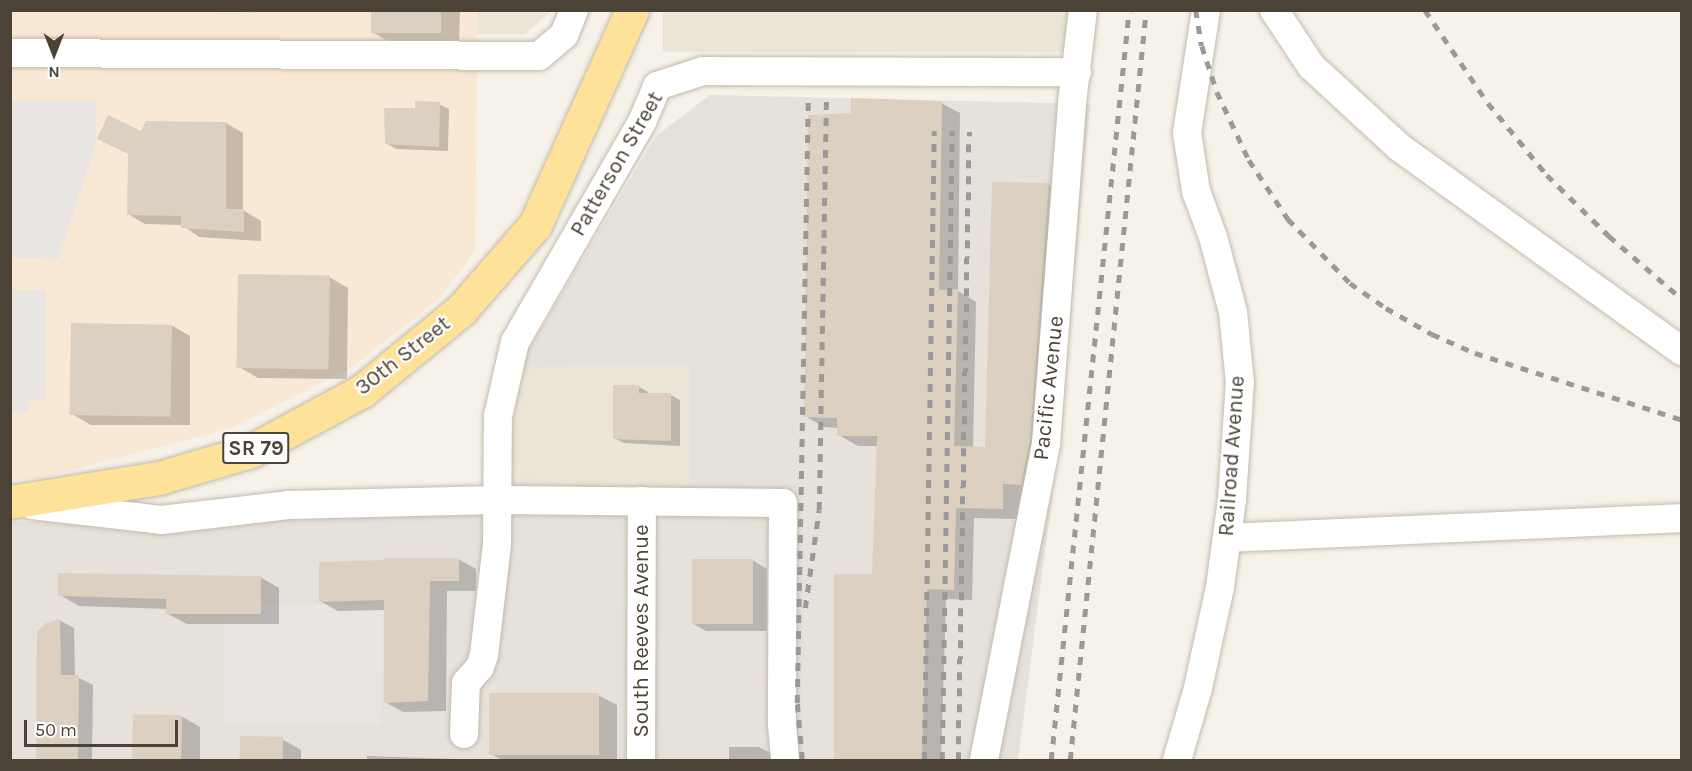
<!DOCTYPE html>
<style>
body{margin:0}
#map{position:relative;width:1692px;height:771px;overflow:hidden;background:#f6f2ea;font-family:Karla,sans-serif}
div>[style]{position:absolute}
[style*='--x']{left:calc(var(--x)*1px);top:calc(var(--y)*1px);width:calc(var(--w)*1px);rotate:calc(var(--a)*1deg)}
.residential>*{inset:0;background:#ebe5d8;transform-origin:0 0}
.commercial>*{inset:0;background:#f9e9d4}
.industrial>*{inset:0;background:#e6e1db}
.parking>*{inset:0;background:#e8e5e2}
.shadow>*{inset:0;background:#0003}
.building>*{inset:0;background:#dcd1c1;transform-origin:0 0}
.roads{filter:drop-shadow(0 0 2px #c3bbab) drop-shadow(0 0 2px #c3bbab)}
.minor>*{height:28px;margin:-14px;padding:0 14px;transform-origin:14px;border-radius:14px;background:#fff}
.major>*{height:33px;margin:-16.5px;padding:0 16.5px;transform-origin:16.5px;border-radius:16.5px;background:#ffe29a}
.rail>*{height:4.5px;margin-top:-2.25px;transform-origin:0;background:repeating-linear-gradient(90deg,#999 0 8px,transparent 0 16px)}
span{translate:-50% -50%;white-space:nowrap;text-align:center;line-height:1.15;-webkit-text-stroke:4.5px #fff;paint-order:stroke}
.shield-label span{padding:2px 4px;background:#fff;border:2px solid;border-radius:4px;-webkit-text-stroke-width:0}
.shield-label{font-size:21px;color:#4b4337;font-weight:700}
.street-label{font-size:22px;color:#4b4337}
.frame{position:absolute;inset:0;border:12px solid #4b4337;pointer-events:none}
.north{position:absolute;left:24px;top:24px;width:60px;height:60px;-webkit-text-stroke:4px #fff;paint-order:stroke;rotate:180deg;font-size:16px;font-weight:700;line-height:24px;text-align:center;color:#4b4337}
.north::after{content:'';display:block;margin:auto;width:21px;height:27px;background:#4b4337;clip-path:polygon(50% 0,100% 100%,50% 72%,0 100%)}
.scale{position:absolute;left:24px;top:720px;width:154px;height:27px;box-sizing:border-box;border:3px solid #4b4337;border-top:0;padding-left:8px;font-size:18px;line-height:21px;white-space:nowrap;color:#4b4337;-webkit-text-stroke:4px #fff;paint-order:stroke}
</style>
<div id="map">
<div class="residential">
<i style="clip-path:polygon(478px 11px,551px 11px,525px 34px,478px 34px)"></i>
<i style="left:663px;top:11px;width:407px;height:41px"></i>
<i style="clip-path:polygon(690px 366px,690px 489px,508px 491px,507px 439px,518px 367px)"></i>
</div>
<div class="commercial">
<i style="clip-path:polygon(10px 11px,478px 11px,475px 251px,439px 299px,353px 367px,229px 429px,39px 479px,11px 479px)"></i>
</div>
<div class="industrial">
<i style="clip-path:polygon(710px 95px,1090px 104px,1059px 443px,1018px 760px,11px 760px,10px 522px,630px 512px,690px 489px,690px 366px,518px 367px,656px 136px)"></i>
</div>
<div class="parking">
<i style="clip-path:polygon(92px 11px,264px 10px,264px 11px,258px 13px)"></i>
<i style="clip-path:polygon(11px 101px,96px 101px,96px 144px,58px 259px,11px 258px)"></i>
<i style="clip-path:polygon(10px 290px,46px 290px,45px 400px,29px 400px,28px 412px,11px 412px)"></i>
<i style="clip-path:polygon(263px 604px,383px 604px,381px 724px,223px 725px,224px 616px,263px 616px)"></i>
</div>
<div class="shadow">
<i style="clip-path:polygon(373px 10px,460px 10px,459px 44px,391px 43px,372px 32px)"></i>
<i style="clip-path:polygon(941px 103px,960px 113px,958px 291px,976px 302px,973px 448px,986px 449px,993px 184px,1049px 185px,1068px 195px,1022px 519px,974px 518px,972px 600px,946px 599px,941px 760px,836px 760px,836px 576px,873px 576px,878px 446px,858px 446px,839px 435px,839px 428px,824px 427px,805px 416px,853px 115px)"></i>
<i style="clip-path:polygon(439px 104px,449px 109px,448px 151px,396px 149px,386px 143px,416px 110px)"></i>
<i style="clip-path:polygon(226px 123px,243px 133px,243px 210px,261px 221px,261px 241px,199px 237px,182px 225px,145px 224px,128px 214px,142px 133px)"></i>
<i style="clip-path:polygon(329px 277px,348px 288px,347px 379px,258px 378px,239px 367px)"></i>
<i style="clip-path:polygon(171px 325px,190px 336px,190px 425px,91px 425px,72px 414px)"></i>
<i style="clip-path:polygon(638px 386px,648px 392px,648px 395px,671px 395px,680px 400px,680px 446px,624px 443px,614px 438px)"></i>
<i style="clip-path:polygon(458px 559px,476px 569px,476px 591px,447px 591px,446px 711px,403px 712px,385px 702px,385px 610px,338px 611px,320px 601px)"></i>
<i style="clip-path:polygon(752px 560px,767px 569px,767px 631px,706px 631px,692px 623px)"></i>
<i style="clip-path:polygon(260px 577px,279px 588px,279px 624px,187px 624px,168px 614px,168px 609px,79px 606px,60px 595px)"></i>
<i style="clip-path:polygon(59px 620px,74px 628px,75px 676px,93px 685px,92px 760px,38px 760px,39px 631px)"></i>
<i style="clip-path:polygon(598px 695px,617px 705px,617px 760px,502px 760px,491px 754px)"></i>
<i style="clip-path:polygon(181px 716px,200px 727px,200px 760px,135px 760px,135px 718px)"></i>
<i style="clip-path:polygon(241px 737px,282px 739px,301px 750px,301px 760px,241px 760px)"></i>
<i style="clip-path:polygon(729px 747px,759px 747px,774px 755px,774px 760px,729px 760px)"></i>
<i style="clip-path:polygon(367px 756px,456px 759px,460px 760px,367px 760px)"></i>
</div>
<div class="building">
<i style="left:371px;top:10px;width:70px;height:23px"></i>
<i style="clip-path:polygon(851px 98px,942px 101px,939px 290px,958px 289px,954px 446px,985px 447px,992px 182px,1049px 183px,1030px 441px,1021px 485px,1003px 484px,1003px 509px,956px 508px,954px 590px,927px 589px,922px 760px,834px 760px,834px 574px,872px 574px,877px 436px,837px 436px,837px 418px,804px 417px,808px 115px,851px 113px)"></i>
<i style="clip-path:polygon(415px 101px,440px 102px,439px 147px,385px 144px,384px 108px,415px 108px)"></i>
<i style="clip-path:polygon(108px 115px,141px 131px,146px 121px,226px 122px,226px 209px,244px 209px,244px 232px,181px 228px,181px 216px,127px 215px,128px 154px,97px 139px)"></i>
<i style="left:238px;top:274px;width:92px;height:94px;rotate:1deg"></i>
<i style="left:71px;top:323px;width:101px;height:92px;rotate:1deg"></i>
<i style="clip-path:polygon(613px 385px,639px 385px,639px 393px,671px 393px,671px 441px,613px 439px)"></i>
<i style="clip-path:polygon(384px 558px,459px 558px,459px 581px,430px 581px,428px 701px,384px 703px,384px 600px,319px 602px,319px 562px,384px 560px)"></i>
<i style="left:692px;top:559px;width:61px;height:65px"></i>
<i style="clip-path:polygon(58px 573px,261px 576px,261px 614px,166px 614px,166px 599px,58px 596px)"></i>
<i style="clip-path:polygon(60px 619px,61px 675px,79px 675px,78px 760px,36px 760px,37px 631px,46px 623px)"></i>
<i style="left:599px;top:693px;width:62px;height:110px;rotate:90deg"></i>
<i style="left:182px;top:715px;width:45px;height:49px;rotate:91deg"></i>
<i style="left:240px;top:736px;width:43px;height:24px;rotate:1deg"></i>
</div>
<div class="roads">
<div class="minor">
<i style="--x:1274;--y:10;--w:67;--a:56.5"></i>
<i style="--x:1311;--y:66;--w:120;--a:42.6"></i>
<i style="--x:1399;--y:147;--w:349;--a:35.8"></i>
<i style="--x:10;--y:53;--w:529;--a:0.32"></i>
<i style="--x:539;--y:56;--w:33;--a:-40"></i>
<i style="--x:564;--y:35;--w:27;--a:-68"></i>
<i style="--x:32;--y:505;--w:130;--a:6.6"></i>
<i style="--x:161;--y:520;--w:128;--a:-6.7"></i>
<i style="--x:288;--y:505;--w:208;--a:-1.4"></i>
<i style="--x:496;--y:500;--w:287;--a:0.6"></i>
<i style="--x:783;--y:503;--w:221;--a:90.3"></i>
<i style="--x:782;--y:724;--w:36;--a:85"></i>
<i style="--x:1228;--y:538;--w:454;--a:-2.5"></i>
<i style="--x:464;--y:734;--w:51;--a:-87.8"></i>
<i style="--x:466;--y:683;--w:21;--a:-49"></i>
<i style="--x:480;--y:667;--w:13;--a:-72"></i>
<i style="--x:484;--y:655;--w:112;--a:-83.3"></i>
<i style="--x:497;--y:544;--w:128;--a:-89.6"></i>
<i style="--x:498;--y:416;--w:76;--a:-77.1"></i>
<i style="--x:515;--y:342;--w:254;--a:-60"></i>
<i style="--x:642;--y:122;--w:39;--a:-67"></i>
<i style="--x:657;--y:86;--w:48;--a:-18.1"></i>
<i style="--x:703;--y:71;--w:374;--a:0.2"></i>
<i style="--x:641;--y:760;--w:259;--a:-89.8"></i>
<i style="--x:984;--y:760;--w:323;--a:-78.9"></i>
<i style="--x:1046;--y:443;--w:341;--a:-85.6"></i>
<i style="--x:1072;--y:103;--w:94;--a:-83.3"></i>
<i style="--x:1177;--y:760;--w:75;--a:-73.7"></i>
<i style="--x:1198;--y:688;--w:103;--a:-77.7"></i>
<i style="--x:1220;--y:587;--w:89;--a:-82.2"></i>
<i style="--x:1232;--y:499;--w:116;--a:-86.1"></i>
<i style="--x:1240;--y:383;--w:71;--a:-95.6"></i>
<i style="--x:1233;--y:312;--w:78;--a:-104.9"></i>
<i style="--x:1213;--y:237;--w:49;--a:-110.3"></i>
<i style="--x:1196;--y:191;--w:59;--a:-98.8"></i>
<i style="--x:1187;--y:133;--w:124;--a:-81.2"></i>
</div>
<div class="major">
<i style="--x:10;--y:502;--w:151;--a:-9.2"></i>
<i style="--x:159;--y:478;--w:96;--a:-16.4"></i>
<i style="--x:251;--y:451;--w:126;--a:-28.4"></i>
<i style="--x:362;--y:391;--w:128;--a:-39.3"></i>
<i style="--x:461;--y:310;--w:113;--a:-49"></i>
<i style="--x:535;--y:225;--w:236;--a:-65.7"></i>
</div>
</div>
<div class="rail">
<i style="--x:1196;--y:10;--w:36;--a:81"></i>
<i style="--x:1202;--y:46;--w:48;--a:71.9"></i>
<i style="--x:1217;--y:92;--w:75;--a:64.8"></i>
<i style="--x:1249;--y:160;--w:71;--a:56.5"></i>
<i style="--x:1288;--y:219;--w:89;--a:45.9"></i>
<i style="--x:1350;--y:283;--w:44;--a:34.8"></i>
<i style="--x:1386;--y:308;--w:53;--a:29.5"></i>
<i style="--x:1432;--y:334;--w:47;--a:23.8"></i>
<i style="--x:1475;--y:353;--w:218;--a:17.9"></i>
<i style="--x:1425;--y:10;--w:112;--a:55.9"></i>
<i style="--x:1488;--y:103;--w:93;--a:50.7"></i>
<i style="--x:1547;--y:175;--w:87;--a:44.5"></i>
<i style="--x:1609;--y:236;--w:96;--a:40.8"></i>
<i style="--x:805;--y:608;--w:99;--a:-81.9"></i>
<i style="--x:819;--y:510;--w:410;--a:-89"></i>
<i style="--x:802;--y:760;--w:57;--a:-95"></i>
<i style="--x:797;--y:703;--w:603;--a:-88.95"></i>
<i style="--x:924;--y:760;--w:629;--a:-89.09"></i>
<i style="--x:942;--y:760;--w:629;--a:-89.09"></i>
<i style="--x:958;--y:760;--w:628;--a:-89"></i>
<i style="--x:1051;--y:760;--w:754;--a:-84.06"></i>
<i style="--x:1070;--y:760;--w:754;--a:-84.21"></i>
</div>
<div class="shield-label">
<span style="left:256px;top:448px">SR 79</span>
</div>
<div class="street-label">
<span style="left:617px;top:164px;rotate:-60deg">Patterson Street</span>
<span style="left:403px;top:356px;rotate:-38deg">30th Street</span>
<span style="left:1049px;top:388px;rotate:-84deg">Pacific Avenue</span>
<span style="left:1232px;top:456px;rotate:-86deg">Railroad Avenue</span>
<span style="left:642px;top:631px;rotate:-90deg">South Reeves Avenue</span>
</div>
<div class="frame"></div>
<div class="north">N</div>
<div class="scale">50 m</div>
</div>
